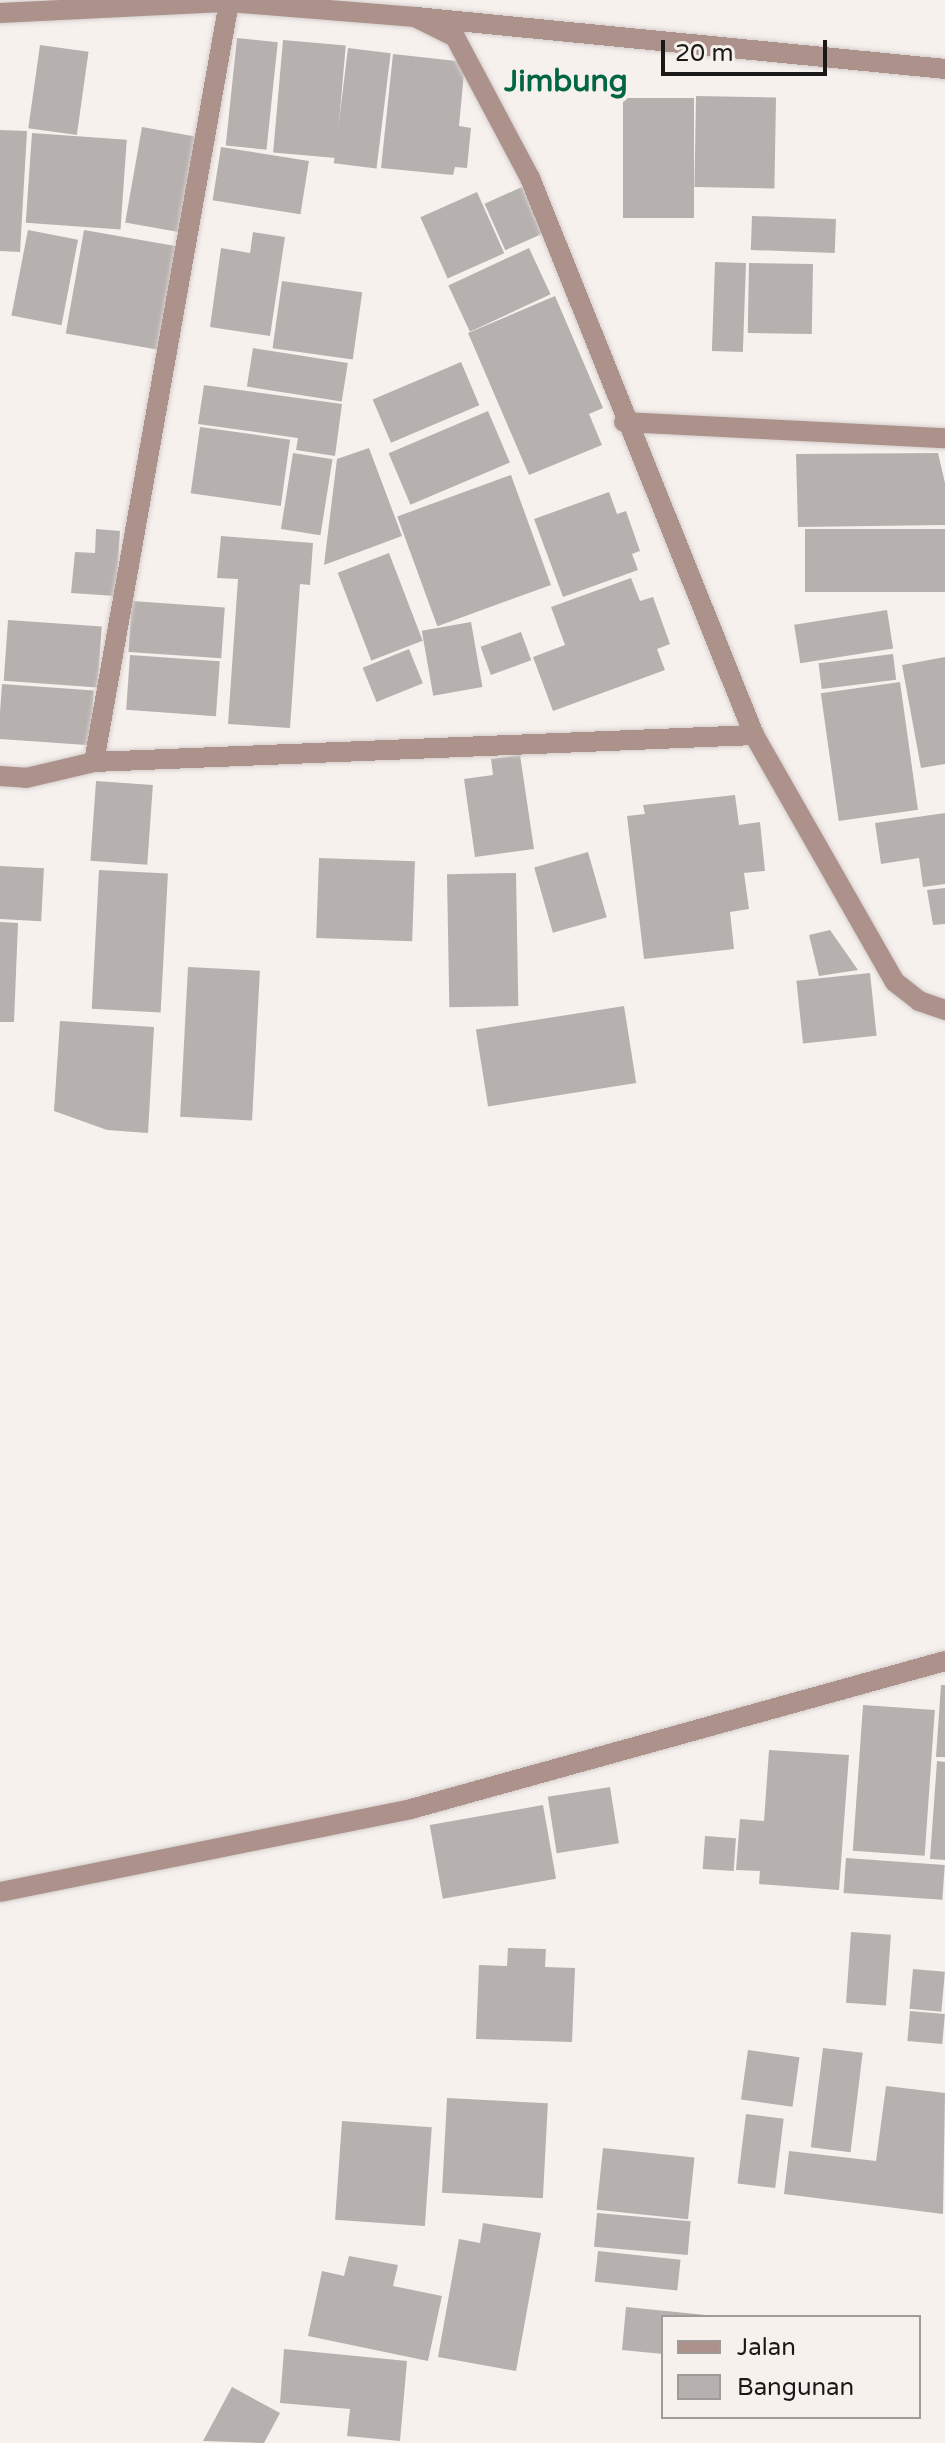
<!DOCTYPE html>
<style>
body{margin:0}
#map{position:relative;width:945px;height:2443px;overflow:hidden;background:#f7f1ee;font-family:"Varela Round",sans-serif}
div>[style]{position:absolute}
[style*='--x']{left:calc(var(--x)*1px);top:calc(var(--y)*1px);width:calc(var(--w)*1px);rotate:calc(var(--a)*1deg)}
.building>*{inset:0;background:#b6b1ae;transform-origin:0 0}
.roads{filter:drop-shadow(0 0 2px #d4cecc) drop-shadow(0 0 2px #d4cecc)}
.minor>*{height:20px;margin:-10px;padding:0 10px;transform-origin:10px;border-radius:10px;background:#ac928b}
.tertiary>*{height:20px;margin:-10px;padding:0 10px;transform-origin:10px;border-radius:10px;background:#ac928b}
span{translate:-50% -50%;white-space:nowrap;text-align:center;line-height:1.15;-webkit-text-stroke:8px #f7f1ee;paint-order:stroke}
.quarter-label{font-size:30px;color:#026643;font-weight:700}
.legend{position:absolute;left:661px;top:2315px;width:260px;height:104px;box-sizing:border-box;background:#f7f1ee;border:2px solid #9f9b98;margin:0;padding:10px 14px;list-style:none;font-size:24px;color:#1b1918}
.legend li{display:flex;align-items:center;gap:16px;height:40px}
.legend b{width:40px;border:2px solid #9f9b98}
.scale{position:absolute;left:661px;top:40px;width:166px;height:36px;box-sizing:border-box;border:4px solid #1b1918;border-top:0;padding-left:10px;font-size:24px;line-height:28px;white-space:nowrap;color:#1b1918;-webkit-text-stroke:6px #f7f1ee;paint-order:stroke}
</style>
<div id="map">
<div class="building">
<i style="left:237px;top:38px;width:41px;height:108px;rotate:6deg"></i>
<i style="left:283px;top:40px;width:63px;height:113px;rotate:5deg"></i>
<i style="left:40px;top:45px;width:49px;height:84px;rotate:8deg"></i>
<i style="left:348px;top:48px;width:43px;height:116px;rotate:7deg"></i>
<i style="clip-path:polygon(393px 54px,465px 62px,459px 126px,471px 128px,467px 168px,455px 167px,453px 175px,381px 168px)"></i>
<i style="left:696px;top:96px;width:80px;height:91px;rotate:1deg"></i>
<i style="left:623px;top:98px;width:71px;height:120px"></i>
<i style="left:142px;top:127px;width:54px;height:97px;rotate:10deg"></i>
<i style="clip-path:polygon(0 130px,27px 131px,20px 252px,0 251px)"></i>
<i style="left:32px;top:133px;width:95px;height:90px;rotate:4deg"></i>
<i style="left:221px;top:147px;width:89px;height:54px;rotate:9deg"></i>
<i style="left:522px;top:187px;width:51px;height:41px;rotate:66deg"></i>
<i style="left:477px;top:192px;width:67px;height:62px;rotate:66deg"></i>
<i style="left:752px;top:216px;width:84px;height:34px;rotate:2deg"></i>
<i style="left:28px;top:230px;width:51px;height:87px;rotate:11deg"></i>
<i style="left:84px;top:230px;width:97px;height:105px;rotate:10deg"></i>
<i style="clip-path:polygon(253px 232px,285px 237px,270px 336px,210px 327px,221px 248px,250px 253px)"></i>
<i style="left:529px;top:248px;width:51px;height:89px;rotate:65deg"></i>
<i style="left:715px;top:262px;width:31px;height:89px;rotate:2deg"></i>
<i style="left:749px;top:263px;width:64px;height:70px;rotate:1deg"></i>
<i style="left:282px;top:281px;width:81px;height:68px;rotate:8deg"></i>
<i style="clip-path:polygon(555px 296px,603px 408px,589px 414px,602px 445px,529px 475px,468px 333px)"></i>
<i style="left:253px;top:348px;width:96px;height:39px;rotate:9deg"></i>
<i style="left:461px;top:362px;width:47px;height:96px;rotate:67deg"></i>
<i style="clip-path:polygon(204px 385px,342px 404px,335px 456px,296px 450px,298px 438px,198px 424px)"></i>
<i style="left:488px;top:411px;width:56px;height:108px;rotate:67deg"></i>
<i style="left:200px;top:427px;width:91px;height:67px;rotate:8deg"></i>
<i style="clip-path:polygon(369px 448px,402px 536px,324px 565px,337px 459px)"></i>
<i style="left:293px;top:453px;width:40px;height:77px;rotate:9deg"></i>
<i style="clip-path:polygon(938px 453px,945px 483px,945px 525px,798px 527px,796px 454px)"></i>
<i style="left:511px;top:475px;width:117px;height:121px;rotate:70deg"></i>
<i style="clip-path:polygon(609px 492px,617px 514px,626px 511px,640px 551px,632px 554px,638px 570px,563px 597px,534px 519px)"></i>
<i style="clip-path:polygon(96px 529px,120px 531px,116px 596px,71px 593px,75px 552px,95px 553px)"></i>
<i style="left:945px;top:529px;width:63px;height:140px;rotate:90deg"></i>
<i style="clip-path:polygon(221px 536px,313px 543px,310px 585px,300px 584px,290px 728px,228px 724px,238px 579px,217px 578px)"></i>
<i style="left:389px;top:553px;width:94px;height:55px;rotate:69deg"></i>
<i style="clip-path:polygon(631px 578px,640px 601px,653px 597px,670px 644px,657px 649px,665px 670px,553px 711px,533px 657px,565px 645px,551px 607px)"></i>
<i style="left:132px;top:601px;width:93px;height:51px;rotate:4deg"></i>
<i style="left:887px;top:610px;width:39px;height:94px;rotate:81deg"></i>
<i style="left:8px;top:620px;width:94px;height:61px;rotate:4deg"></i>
<i style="left:471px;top:622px;width:66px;height:50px;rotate:80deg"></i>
<i style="left:521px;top:632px;width:30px;height:43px;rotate:70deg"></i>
<i style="left:409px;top:649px;width:37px;height:50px;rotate:68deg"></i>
<i style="left:893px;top:654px;width:26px;height:75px;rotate:83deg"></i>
<i style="left:130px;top:655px;width:90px;height:55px;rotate:4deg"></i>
<i style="clip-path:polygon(945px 657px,945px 764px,921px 768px,902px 665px)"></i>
<i style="left:900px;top:682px;width:129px;height:80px;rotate:82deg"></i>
<i style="left:2px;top:684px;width:92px;height:55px;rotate:4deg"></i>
<i style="clip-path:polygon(520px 755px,534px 849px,475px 857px,464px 779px,493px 775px,491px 759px)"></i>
<i style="left:96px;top:781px;width:57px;height:80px;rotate:4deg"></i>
<i style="clip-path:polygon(735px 795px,739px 825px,760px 822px,765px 871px,744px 873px,749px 909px,730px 912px,734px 949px,644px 959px,627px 816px,645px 814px,643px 805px)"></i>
<i style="clip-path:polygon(945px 813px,945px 884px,923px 887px,919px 858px,881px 864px,875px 823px)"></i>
<i style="left:588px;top:852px;width:68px;height:56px;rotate:74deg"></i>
<i style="left:319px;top:858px;width:96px;height:80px;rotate:2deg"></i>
<i style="left:0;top:866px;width:44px;height:53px;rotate:3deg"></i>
<i style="left:99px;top:870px;width:69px;height:139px;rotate:3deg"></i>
<i style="left:516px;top:873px;width:133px;height:69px;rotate:89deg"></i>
<i style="clip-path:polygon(945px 888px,945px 924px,933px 925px,927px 890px)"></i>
<i style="clip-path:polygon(0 922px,18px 923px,14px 1022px,0 1022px)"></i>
<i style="clip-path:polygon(830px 930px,858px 970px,819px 976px,809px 935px)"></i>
<i style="left:188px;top:967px;width:72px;height:150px;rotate:3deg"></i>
<i style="left:870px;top:973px;width:63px;height:74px;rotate:84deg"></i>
<i style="left:624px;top:1006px;width:78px;height:150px;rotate:81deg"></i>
<i style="clip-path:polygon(60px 1021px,154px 1027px,148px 1133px,107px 1130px,54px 1111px)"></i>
<i style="clip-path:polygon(941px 1685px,945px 1685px,945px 1757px,936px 1757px)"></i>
<i style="left:863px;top:1705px;width:72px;height:146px;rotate:4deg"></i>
<i style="clip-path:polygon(769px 1750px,849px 1755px,839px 1890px,759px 1884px,760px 1871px,736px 1870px,740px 1819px,764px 1821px)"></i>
<i style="clip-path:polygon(937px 1761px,945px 1762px,945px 1860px,930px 1859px)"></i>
<i style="left:610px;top:1787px;width:57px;height:63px;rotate:81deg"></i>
<i style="left:543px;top:1805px;width:75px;height:115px;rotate:80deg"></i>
<i style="left:705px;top:1836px;width:31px;height:33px;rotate:4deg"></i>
<i style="left:846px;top:1858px;width:99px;height:35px;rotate:4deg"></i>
<i style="left:851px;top:1932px;width:40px;height:71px;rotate:4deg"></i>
<i style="clip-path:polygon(508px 1948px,546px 1949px,545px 1967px,575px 1968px,572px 2042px,476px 2039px,479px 1965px,507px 1966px)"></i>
<i style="left:913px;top:1969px;width:32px;height:40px;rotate:5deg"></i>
<i style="left:910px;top:2011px;width:35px;height:30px;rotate:5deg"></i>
<i style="left:823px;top:2048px;width:40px;height:100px;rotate:7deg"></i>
<i style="left:748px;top:2050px;width:52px;height:50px;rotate:8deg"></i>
<i style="clip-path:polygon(886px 2086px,945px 2093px,943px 2214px,784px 2194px,789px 2151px,876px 2161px)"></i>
<i style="left:447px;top:2098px;width:101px;height:95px;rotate:3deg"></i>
<i style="left:746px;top:2114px;width:38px;height:70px;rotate:7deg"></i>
<i style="left:342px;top:2121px;width:90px;height:99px;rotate:4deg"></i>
<i style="left:603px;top:2148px;width:92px;height:62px;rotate:6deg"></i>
<i style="left:597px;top:2213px;width:94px;height:34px;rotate:5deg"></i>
<i style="clip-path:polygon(483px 2223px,541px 2233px,516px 2371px,438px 2357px,459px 2239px,480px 2243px)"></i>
<i style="left:598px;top:2251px;width:83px;height:31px;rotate:6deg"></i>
<i style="clip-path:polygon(349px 2256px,398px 2265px,393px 2286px,442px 2296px,428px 2361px,308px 2336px,322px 2271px,344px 2276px)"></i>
<i style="clip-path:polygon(626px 2307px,706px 2315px,706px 2317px,663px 2317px,663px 2354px,622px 2350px)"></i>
<i style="clip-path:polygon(284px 2349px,407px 2361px,400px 2441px,347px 2436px,350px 2409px,280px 2403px)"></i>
<i style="clip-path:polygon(232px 2387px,280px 2413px,264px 2443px,203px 2441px)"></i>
</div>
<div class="roads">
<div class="minor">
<i style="--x:416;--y:17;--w:532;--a:5.61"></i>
<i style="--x:624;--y:422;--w:321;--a:2.9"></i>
<i style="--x:94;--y:762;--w:772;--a:-79.93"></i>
<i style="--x:0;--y:776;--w:26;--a:4"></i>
<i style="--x:26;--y:778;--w:70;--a:-13.2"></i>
<i style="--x:94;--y:762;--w:661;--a:-2.34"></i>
<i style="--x:0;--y:1892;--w:419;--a:-11.4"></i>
<i style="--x:411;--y:1809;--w:554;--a:-15.49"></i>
</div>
<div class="tertiary">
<i style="--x:0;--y:13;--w:229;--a:-2.8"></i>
<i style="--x:229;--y:2;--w:187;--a:4.6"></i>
<i style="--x:415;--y:17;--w:45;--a:26.6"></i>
<i style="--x:455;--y:37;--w:160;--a:62"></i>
<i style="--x:530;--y:178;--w:600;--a:68.09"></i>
<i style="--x:754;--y:735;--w:284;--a:60.3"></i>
<i style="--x:895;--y:982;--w:31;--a:38"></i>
<i style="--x:919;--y:1001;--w:28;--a:19"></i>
</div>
</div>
<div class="quarter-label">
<span style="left:566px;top:82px">Jimbung</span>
</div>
<ul class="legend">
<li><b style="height:10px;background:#ac928b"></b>Jalan</li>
<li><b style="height:22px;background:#b6b1ae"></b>Bangunan</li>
</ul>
<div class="scale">20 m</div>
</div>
